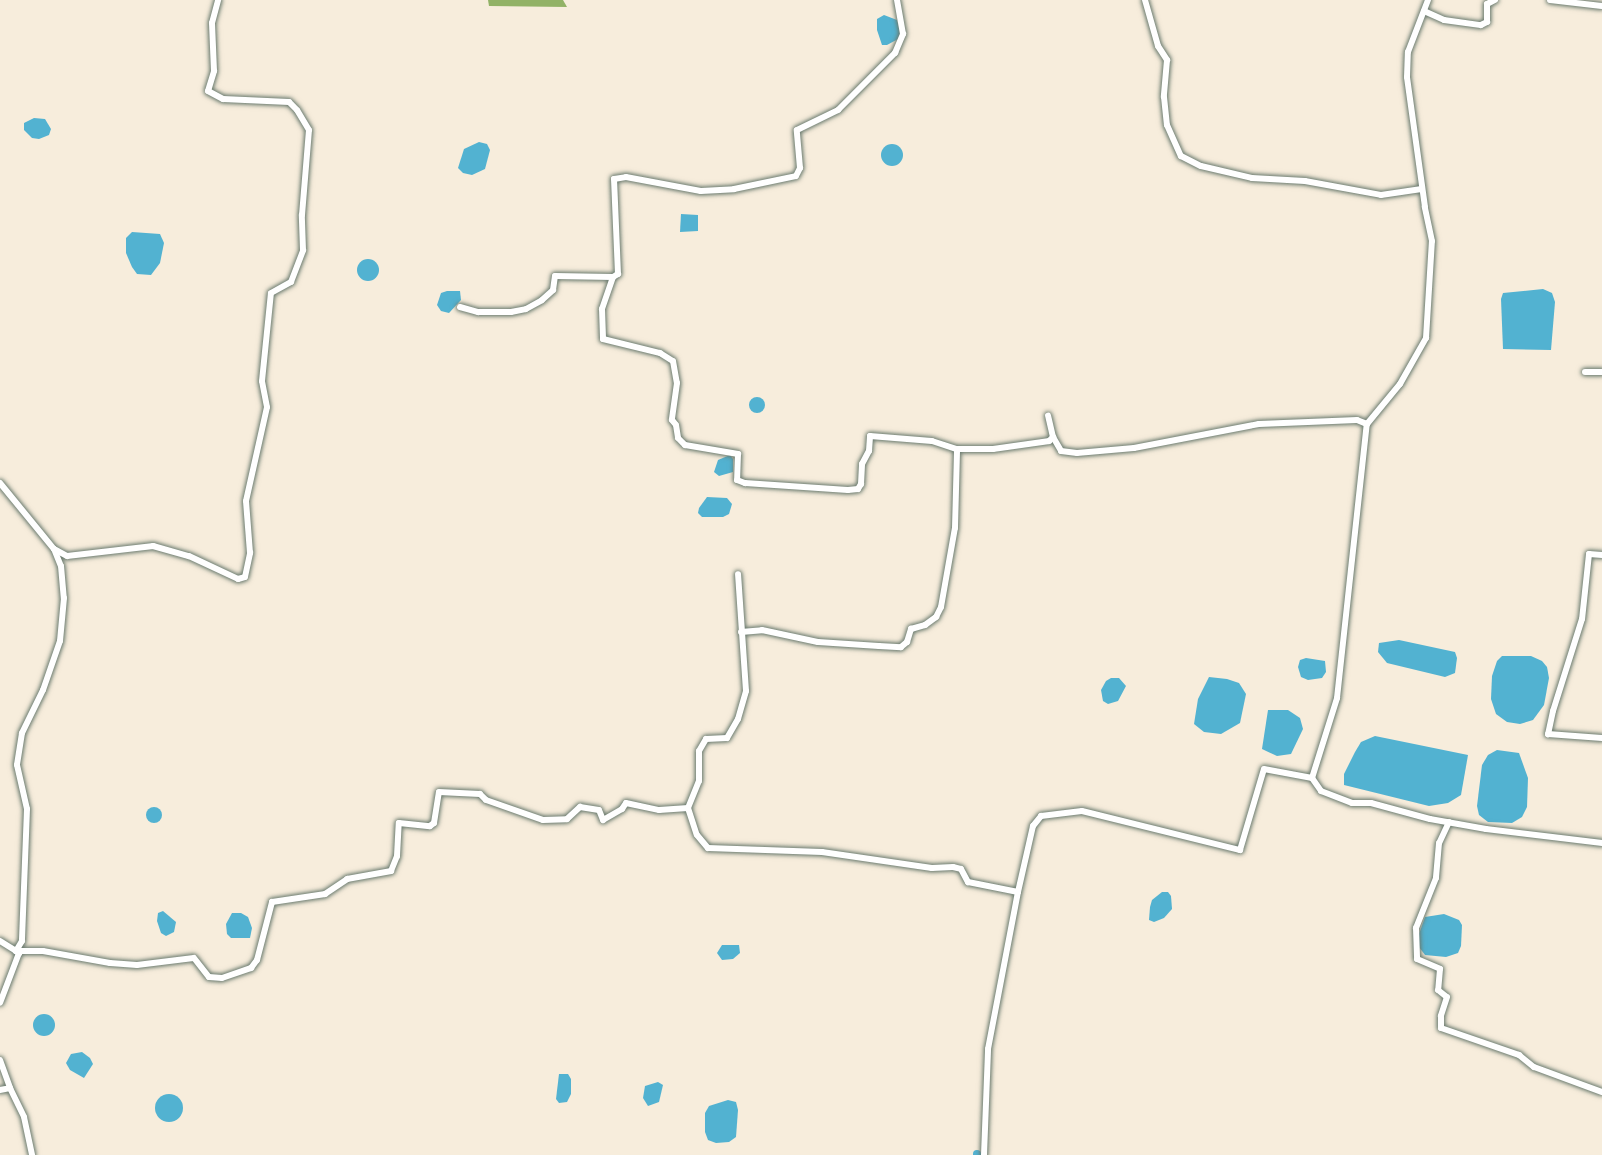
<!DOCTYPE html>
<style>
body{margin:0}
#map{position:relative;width:1602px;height:1155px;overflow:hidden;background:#f7eddc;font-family:"Libre Caslon Text",serif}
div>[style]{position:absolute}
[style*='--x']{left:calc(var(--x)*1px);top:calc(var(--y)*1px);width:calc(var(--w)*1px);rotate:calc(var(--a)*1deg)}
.forest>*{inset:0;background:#92b266}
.water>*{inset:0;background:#52b2d1}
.round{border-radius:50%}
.canal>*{height:8px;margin:-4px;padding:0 4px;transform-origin:4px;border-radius:4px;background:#52b2d1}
.roads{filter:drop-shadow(0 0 2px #6b7b6f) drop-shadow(0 0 2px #6b7b6f)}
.minor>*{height:6px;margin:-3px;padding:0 3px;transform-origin:3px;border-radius:3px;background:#fff}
span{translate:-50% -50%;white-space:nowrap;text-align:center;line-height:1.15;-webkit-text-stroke:6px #fdfcf7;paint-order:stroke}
</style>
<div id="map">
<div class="forest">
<i style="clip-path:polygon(488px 0,563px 0,567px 7px,489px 6px)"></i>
</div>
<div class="water">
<i style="clip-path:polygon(884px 15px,897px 20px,901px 34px,900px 38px,887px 45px,882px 45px,877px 30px,877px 19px)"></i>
<i style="clip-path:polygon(34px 118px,45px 119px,51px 129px,49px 135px,39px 139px,32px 138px,24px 130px,24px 123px)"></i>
<i style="clip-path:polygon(479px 142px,487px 144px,490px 150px,485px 169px,472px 175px,463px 173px,458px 168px,464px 149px)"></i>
<i class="round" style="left:881px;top:144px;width:22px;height:22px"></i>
<i style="clip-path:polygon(681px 214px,698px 215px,698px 231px,680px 232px)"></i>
<i style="clip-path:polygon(132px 232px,160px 234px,164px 243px,160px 263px,151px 275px,137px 274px,132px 267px,126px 253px,126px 238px)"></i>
<i class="round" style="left:357px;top:259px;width:22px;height:22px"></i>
<i style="clip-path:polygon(1543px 289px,1552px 293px,1555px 302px,1551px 350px,1503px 349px,1501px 299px,1503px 293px)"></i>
<i style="clip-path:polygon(447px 291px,460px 291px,461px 300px,449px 313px,441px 311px,437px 305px,441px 293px)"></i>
<i class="round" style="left:749px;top:397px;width:16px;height:16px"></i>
<i style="clip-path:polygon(730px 455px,733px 459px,733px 472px,719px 476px,714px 472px,718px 460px)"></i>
<i style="clip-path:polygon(707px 497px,727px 498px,732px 504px,729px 514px,723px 517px,702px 517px,698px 513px,699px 508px)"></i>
<i style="clip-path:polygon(1399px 640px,1455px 652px,1457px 658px,1455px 673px,1445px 677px,1387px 663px,1378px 652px,1379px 643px)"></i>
<i style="clip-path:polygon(1502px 656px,1531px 656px,1542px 661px,1547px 667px,1549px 678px,1544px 705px,1533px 720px,1520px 724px,1507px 722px,1496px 714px,1491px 699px,1492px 676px,1497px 661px)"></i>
<i style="clip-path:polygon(1306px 658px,1325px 661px,1326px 672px,1322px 678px,1308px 680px,1301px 677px,1298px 667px,1300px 660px)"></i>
<i style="clip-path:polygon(1209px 677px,1227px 679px,1239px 683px,1246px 694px,1240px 723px,1221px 734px,1204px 732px,1194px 724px,1198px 699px)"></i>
<i style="clip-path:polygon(1111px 678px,1119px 678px,1126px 686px,1118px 701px,1108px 704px,1103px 701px,1101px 690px,1106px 681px)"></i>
<i style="clip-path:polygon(1268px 710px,1288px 710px,1300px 718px,1303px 729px,1291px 754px,1277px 756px,1262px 749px)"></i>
<i style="clip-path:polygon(1375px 736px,1468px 755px,1461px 795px,1448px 803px,1429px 806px,1344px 785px,1344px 774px,1355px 752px,1361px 742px)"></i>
<i style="clip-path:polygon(1497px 750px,1519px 753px,1528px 778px,1527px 807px,1522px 817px,1512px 823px,1488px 822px,1479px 815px,1477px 806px,1482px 765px,1488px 755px)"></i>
<i class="round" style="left:146px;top:807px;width:16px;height:16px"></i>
<i style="clip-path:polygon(1162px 892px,1168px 892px,1171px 896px,1172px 909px,1164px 918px,1154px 922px,1149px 920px,1150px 907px,1152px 900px)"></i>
<i style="clip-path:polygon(163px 911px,176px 922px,174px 932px,166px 936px,161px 933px,157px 921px,158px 913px)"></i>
<i style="clip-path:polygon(232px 913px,241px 913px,248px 917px,252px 928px,250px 938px,231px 938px,227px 934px,226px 924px)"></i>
<i style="clip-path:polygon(1444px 914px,1459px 920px,1462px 925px,1461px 946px,1458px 953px,1446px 957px,1425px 955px,1419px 947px,1419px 934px,1425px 917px)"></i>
<i style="clip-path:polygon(722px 945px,739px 945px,740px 953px,733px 959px,722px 960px,717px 953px)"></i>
<i class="round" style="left:33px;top:1014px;width:22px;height:22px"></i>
<i style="clip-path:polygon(82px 1052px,90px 1058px,93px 1064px,84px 1078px,70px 1070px,66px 1063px,71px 1054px)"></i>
<i style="clip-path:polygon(559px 1074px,568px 1074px,571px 1079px,571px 1094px,567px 1102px,559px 1103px,556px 1099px)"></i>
<i style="clip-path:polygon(658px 1082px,663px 1085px,659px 1102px,648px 1106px,643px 1098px,645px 1086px)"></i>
<i class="round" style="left:155px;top:1094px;width:28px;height:28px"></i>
<i style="clip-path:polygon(728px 1100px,736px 1102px,738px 1110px,736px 1137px,729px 1142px,716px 1143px,708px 1140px,705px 1132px,705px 1113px,709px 1106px)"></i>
</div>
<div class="canal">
<i style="--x:977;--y:1155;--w:1;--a:-90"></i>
</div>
<div class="roads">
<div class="minor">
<i style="--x:1145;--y:0;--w:48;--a:74.2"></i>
<i style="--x:1158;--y:46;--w:17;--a:57"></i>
<i style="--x:1167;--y:60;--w:37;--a:95"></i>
<i style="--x:1164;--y:97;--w:28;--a:84"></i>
<i style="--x:1167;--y:125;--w:34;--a:66"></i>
<i style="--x:1181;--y:156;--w:22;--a:27"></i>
<i style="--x:1201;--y:166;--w:52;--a:13.2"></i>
<i style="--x:1252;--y:178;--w:53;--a:3.2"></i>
<i style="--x:1305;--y:181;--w:77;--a:10.4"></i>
<i style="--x:1381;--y:195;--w:41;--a:-8.3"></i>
<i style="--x:1550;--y:0;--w:52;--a:6.6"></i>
<i style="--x:1424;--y:11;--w:22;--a:24"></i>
<i style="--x:1444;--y:20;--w:37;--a:8"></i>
<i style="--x:1481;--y:25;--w:7;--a:-27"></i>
<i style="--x:1487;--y:22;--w:18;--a:-90"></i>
<i style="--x:1487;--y:4;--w:9;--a:-27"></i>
<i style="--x:613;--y:277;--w:34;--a:109"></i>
<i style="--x:602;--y:309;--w:30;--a:88"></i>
<i style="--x:603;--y:339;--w:59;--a:13.8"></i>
<i style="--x:660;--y:353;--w:15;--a:32"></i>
<i style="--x:673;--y:361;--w:22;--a:80"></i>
<i style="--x:677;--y:383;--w:37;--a:98"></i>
<i style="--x:672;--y:420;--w:6;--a:51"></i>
<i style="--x:676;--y:425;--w:13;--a:81"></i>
<i style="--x:678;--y:438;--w:10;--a:45"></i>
<i style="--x:685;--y:445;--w:54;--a:9.6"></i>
<i style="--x:738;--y:454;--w:26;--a:92"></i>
<i style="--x:737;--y:480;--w:9;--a:21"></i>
<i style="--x:745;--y:483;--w:103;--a:3.9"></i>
<i style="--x:848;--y:490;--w:10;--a:-6"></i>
<i style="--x:858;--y:489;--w:6;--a:-59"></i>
<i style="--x:861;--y:484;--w:20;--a:-87"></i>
<i style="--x:862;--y:464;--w:15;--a:-62"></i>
<i style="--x:869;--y:451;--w:15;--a:-86"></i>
<i style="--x:870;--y:436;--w:62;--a:4.6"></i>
<i style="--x:932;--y:441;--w:26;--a:18"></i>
<i style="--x:957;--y:449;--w:36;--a:0"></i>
<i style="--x:993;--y:449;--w:57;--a:-8.1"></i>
<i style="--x:1049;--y:441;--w:6;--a:-45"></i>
<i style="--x:1053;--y:437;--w:22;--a:-103"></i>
<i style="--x:460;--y:307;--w:19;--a:16"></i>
<i style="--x:478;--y:312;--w:33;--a:0"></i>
<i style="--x:511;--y:312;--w:15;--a:-11"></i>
<i style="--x:526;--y:309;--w:18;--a:-29"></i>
<i style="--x:542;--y:300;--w:15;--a:-42"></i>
<i style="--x:553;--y:290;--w:14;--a:-82"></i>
<i style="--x:555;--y:276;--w:58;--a:1"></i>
<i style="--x:613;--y:277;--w:6;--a:-31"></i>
<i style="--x:618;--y:274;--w:95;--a:-92.4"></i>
<i style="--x:614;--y:179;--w:12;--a:-9"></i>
<i style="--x:626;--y:177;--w:76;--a:10.6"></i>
<i style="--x:701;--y:191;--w:33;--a:-3"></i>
<i style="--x:734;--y:189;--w:63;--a:-11.8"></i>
<i style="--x:796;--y:176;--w:9;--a:-63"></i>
<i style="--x:800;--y:168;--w:38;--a:-95"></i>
<i style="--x:797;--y:130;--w:46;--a:-26"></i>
<i style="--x:838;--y:110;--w:81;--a:-45"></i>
<i style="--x:895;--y:53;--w:21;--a:-67"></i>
<i style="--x:903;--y:34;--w:35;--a:-100"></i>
<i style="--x:1585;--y:372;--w:17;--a:0"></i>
<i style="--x:1053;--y:437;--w:16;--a:60"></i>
<i style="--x:1061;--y:451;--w:16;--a:7"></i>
<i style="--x:1077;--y:453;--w:57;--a:-5"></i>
<i style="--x:1134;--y:448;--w:127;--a:-10.9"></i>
<i style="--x:1259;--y:424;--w:98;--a:-2.3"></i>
<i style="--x:1357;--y:420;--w:11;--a:22"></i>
<i style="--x:0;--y:483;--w:85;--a:50.7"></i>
<i style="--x:54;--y:549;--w:18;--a:68"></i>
<i style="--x:61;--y:566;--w:32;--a:85"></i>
<i style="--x:64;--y:598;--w:43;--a:95.3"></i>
<i style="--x:60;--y:641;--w:52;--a:109.1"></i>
<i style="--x:43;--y:690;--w:48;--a:116"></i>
<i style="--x:22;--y:733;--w:32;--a:99"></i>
<i style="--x:17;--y:765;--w:45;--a:77.2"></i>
<i style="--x:27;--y:809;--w:132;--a:92.2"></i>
<i style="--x:22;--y:941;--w:12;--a:121"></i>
<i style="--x:16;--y:951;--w:4;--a:34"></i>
<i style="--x:19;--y:953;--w:53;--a:110.8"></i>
<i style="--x:54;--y:549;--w:15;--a:28"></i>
<i style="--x:67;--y:556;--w:87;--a:-6.6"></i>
<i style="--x:153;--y:546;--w:37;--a:16"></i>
<i style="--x:189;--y:556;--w:54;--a:25.1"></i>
<i style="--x:238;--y:579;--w:7;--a:-16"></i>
<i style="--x:245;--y:577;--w:25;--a:-78"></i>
<i style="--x:250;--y:553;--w:52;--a:-94.4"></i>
<i style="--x:246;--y:501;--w:96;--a:-77.4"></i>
<i style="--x:267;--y:407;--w:26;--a:-101"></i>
<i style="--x:262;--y:381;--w:88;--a:-84.2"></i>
<i style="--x:271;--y:293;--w:23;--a:-29"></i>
<i style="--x:291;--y:282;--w:34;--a:-69"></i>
<i style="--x:303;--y:250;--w:35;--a:-92"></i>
<i style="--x:302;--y:215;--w:85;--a:-85.3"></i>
<i style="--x:309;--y:130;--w:23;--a:-121"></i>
<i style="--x:297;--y:110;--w:11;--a:-135"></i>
<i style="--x:289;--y:102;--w:66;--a:-177.4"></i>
<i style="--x:223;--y:99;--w:17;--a:-152"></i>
<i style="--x:208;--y:91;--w:21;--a:-73"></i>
<i style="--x:214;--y:71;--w:48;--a:-92.4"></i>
<i style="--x:212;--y:23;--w:24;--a:-75"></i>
<i style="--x:1602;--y:555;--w:13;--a:-176"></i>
<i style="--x:1589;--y:554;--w:65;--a:96.1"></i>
<i style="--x:1582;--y:619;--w:96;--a:107.5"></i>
<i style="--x:1553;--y:711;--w:24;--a:102"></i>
<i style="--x:1548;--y:734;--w:54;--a:4.2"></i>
<i style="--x:741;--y:632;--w:21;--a:-5"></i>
<i style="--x:762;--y:630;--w:57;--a:12.1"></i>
<i style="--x:818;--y:642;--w:61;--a:3.8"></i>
<i style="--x:879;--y:646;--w:22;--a:3"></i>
<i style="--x:901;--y:647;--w:8;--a:-40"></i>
<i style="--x:907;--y:642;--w:14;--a:-73"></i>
<i style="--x:911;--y:629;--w:15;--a:-16"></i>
<i style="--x:925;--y:625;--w:14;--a:-36"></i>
<i style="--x:936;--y:617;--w:11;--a:-63"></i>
<i style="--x:941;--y:607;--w:80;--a:-80"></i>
<i style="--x:955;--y:528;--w:79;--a:-88.5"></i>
<i style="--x:1312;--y:778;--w:16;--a:55"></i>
<i style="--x:1321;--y:791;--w:33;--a:21"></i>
<i style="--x:1352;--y:803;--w:19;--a:0"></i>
<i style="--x:1371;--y:803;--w:61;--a:15.2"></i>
<i style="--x:1430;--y:819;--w:57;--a:10.1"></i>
<i style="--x:1486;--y:829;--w:117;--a:6.9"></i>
<i style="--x:688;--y:808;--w:28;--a:72"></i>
<i style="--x:697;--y:835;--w:17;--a:50"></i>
<i style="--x:708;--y:848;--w:114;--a:2"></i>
<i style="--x:822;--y:852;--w:111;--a:8.3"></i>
<i style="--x:932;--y:868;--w:21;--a:-3"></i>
<i style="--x:953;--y:867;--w:8;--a:14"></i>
<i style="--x:961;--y:869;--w:15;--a:62"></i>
<i style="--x:968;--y:882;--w:51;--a:11.3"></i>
<i style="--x:1449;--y:822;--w:23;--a:115"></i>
<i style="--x:1439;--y:843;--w:35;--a:95"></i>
<i style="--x:1436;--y:878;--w:54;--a:111.8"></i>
<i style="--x:1416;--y:928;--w:31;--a:88"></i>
<i style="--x:1417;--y:959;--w:25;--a:23"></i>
<i style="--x:1440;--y:969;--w:21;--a:95"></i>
<i style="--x:1438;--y:990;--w:11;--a:38"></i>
<i style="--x:1447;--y:997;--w:20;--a:108"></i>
<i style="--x:1441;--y:1016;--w:12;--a:90"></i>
<i style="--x:1441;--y:1028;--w:83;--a:19.1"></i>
<i style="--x:1519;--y:1055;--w:19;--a:39"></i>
<i style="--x:1534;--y:1067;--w:72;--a:20.2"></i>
<i style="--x:0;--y:941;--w:19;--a:32"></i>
<i style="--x:16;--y:951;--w:27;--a:0"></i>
<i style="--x:43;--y:951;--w:68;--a:10.2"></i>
<i style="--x:110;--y:963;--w:27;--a:4"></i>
<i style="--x:137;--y:965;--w:57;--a:-7"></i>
<i style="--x:194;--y:958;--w:24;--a:52"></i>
<i style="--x:209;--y:977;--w:13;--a:4"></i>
<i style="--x:222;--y:978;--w:31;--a:-19"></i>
<i style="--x:251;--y:968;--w:10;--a:-53"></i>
<i style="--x:257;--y:960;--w:60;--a:-75.5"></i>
<i style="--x:272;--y:902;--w:54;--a:-8.6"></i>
<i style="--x:325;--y:894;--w:27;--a:-34"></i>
<i style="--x:347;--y:879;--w:45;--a:-10.3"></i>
<i style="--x:391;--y:871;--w:16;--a:-68"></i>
<i style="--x:397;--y:856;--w:33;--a:-87"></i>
<i style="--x:399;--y:823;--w:31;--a:6"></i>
<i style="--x:430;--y:826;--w:5;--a:-37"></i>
<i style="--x:434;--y:823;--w:31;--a:-81"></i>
<i style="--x:439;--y:792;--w:41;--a:2.8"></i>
<i style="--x:480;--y:794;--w:8;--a:45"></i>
<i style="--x:486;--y:800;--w:60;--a:19.3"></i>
<i style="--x:543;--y:820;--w:24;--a:-2"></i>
<i style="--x:567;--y:819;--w:18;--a:-43"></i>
<i style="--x:580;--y:807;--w:19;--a:9"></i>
<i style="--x:599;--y:810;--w:11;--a:68"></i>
<i style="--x:603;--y:820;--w:22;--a:-30"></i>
<i style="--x:622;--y:809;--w:7;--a:-56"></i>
<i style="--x:626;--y:803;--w:34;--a:12"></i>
<i style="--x:659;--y:810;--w:29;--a:-4"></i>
<i style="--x:688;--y:808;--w:29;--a:-68"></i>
<i style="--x:699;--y:781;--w:30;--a:-90"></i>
<i style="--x:699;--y:751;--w:14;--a:-60"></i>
<i style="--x:706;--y:739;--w:21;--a:-3"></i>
<i style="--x:727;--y:738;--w:22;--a:-60"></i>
<i style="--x:738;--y:719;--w:29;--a:-74"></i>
<i style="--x:746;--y:691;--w:117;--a:-93.9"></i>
<i style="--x:0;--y:1060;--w:30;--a:70"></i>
<i style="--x:10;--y:1088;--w:32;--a:64"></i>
<i style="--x:24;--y:1117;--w:39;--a:78"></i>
<i style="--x:0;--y:1090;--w:10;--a:-11"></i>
<i style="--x:984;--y:1155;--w:106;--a:-87.8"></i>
<i style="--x:988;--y:1049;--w:160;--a:-79.2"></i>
<i style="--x:1018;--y:892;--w:68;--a:-77.2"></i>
<i style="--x:1033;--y:826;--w:13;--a:-51"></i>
<i style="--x:1041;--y:816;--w:41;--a:-7"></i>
<i style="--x:1082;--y:811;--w:163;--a:13.9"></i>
<i style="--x:1240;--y:850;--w:84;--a:-73.5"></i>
<i style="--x:1264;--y:769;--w:49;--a:10.6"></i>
<i style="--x:1312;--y:778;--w:84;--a:-72.6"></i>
<i style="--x:1337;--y:698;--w:276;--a:-83.8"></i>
<i style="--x:1367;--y:424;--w:52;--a:-50.5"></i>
<i style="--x:1400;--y:384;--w:53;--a:-60.5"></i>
<i style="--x:1426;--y:338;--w:97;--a:-86.5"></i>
<i style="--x:1432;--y:241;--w:35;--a:-102"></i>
<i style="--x:1425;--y:207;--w:131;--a:-97.9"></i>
<i style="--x:1407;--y:77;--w:25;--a:-88"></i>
<i style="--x:1408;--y:52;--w:56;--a:-69"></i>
</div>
</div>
</div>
